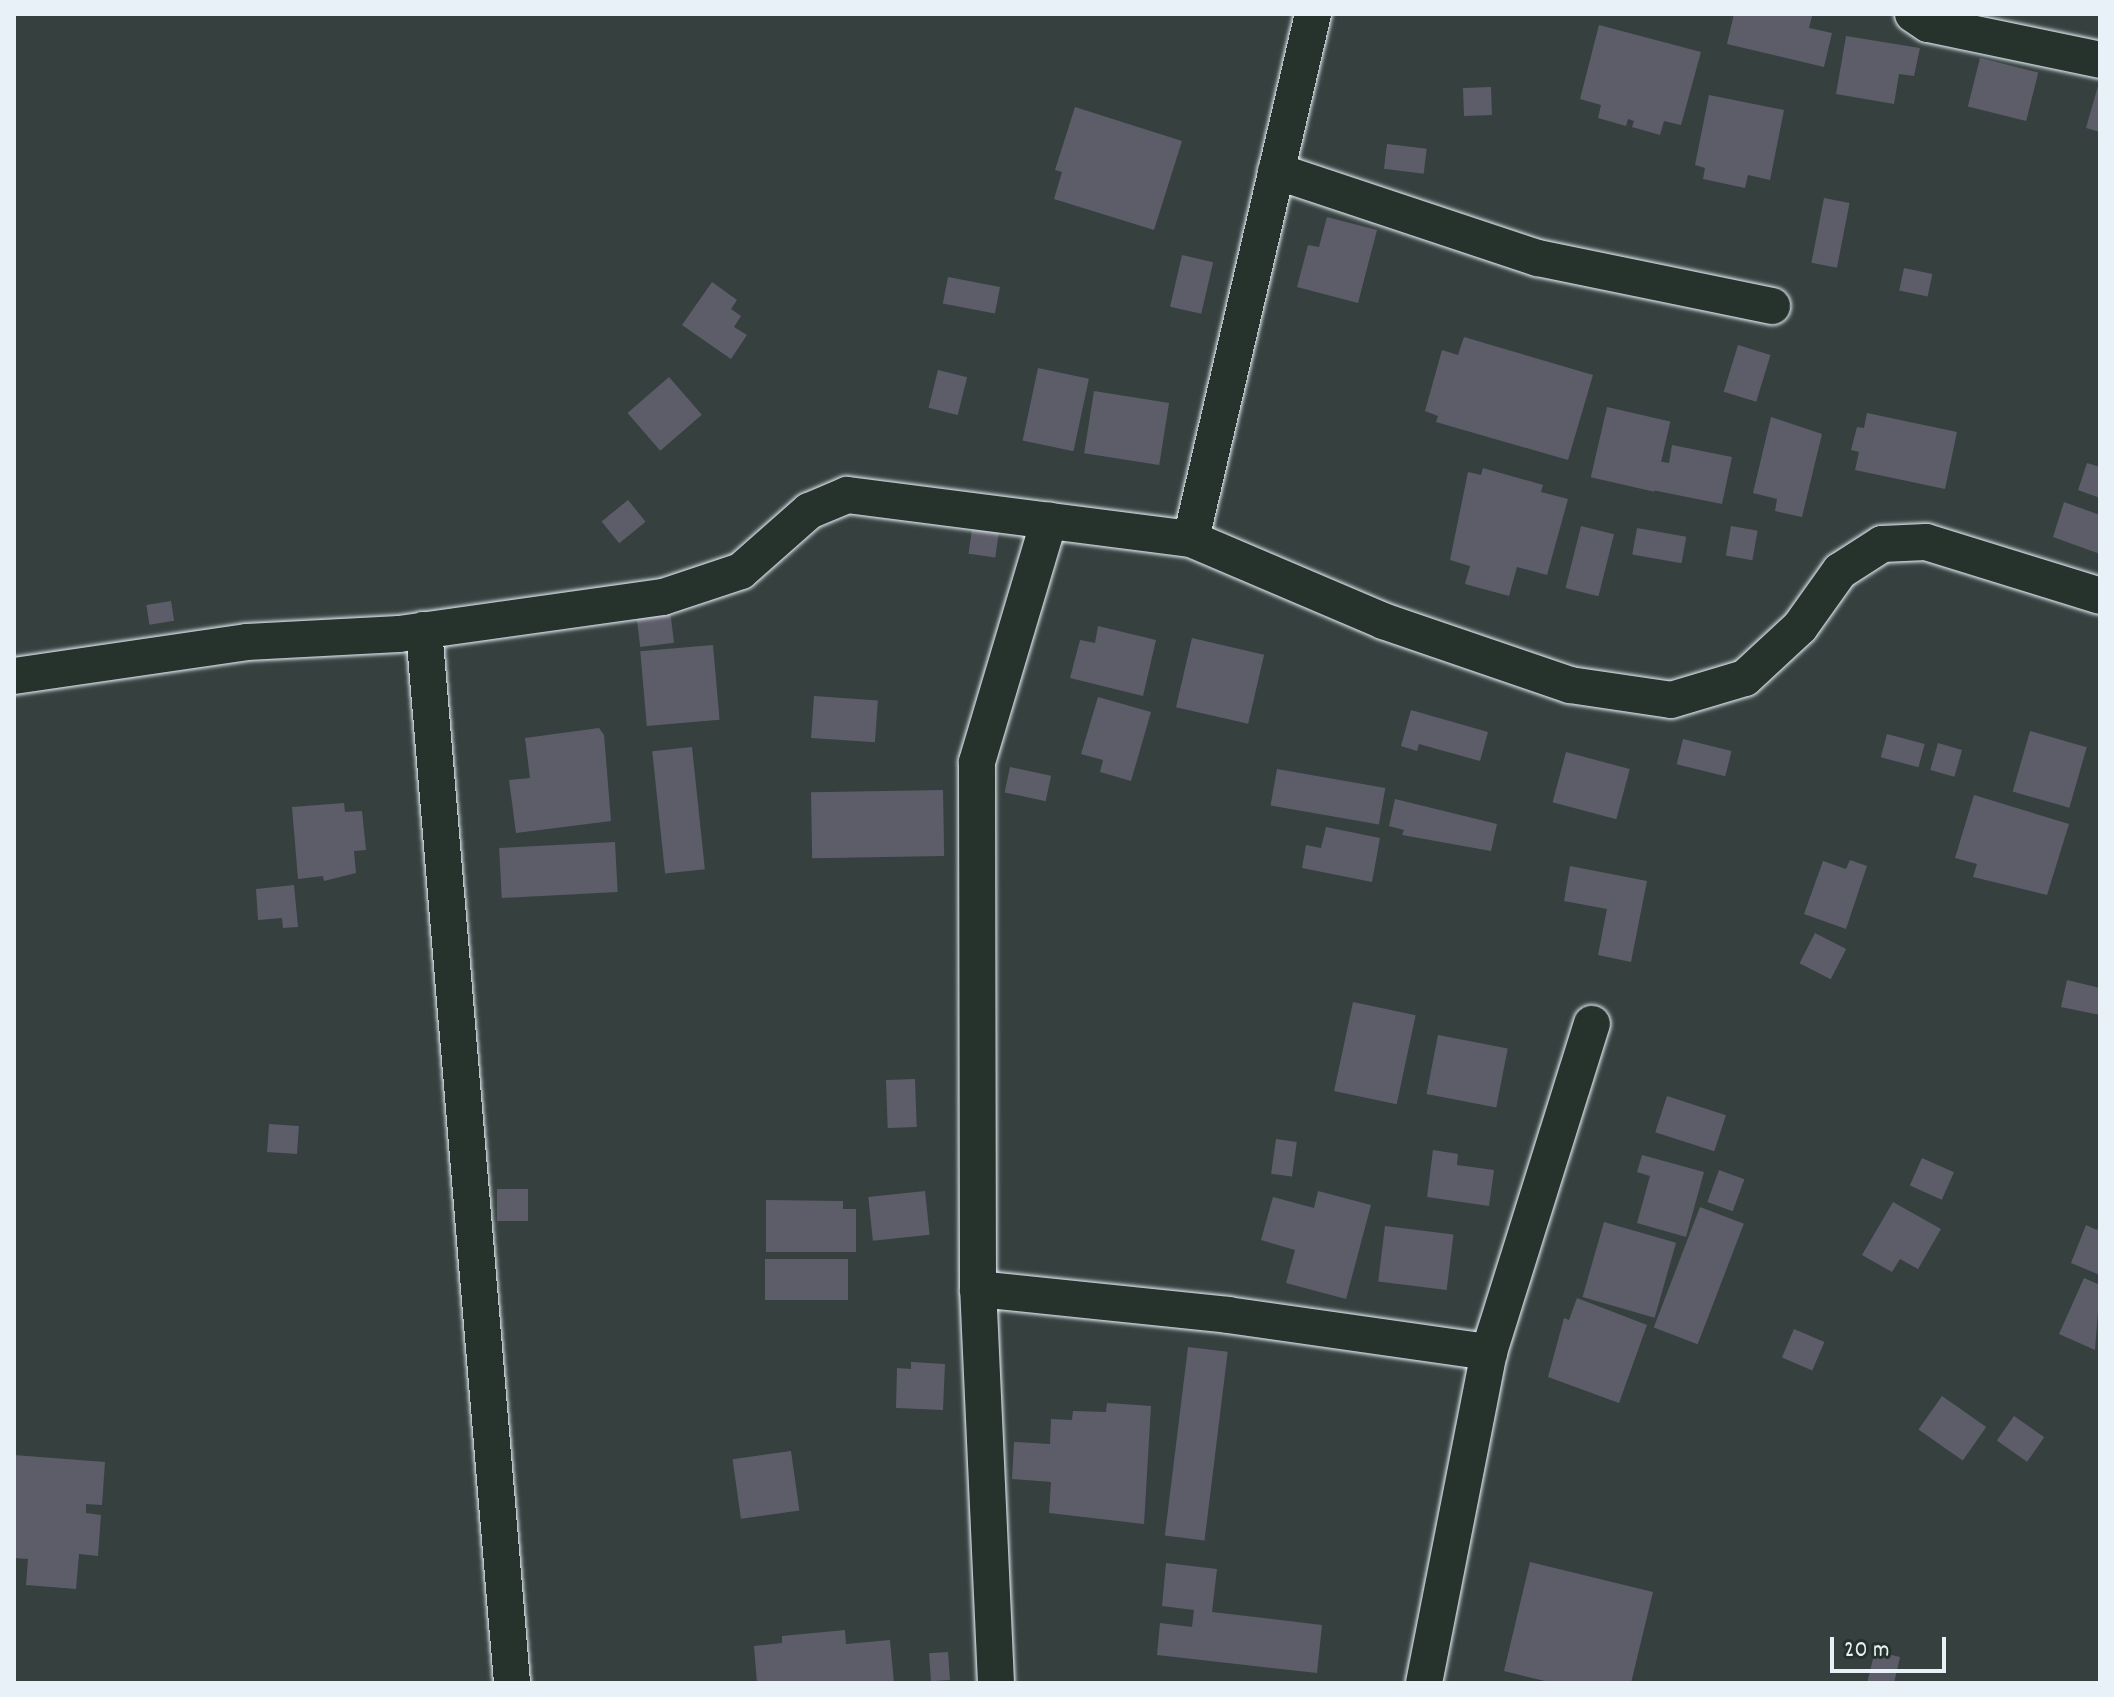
<!DOCTYPE html>
<style>
body{margin:0}
#map{position:relative;width:2114px;height:1697px;overflow:hidden;background:#36403f;font-family:Dekko,sans-serif}
div>[style]{position:absolute}
[style*='--x']{left:calc(var(--x)*1px);top:calc(var(--y)*1px);width:calc(var(--w)*1px);rotate:calc(var(--a)*1deg)}
.building>*{inset:0;background:#5c5d69;transform-origin:0 0}
.roads{filter:drop-shadow(0 0 2px #e8f1f8) drop-shadow(0 0 2px #e8f1f8)}
.street>*{height:36px;margin:-18px;padding:0 18px;transform-origin:18px;border-radius:18px;background:#26332d}
span{translate:-50% -50%;white-space:nowrap;text-align:center;line-height:1.15;-webkit-text-stroke:6px #26332d;paint-order:stroke}
.frame{position:absolute;inset:0;border:16px solid #e8f1f8;pointer-events:none}
.scale{position:absolute;left:1830px;top:1637px;width:116px;height:36px;box-sizing:border-box;border:4px solid #e8f1f8;border-top:0;padding-left:10px;font-size:24px;line-height:28px;white-space:nowrap;color:#e8f1f8;-webkit-text-stroke:6px #26332d;paint-order:stroke}
</style>
<div id="map">
<div class="building">
<i style="clip-path:polygon(1734px 14px,1812px 16px,1809px 28px,1832px 33px,1824px 67px,1727px 44px)"></i>
<i style="clip-path:polygon(1599px 25px,1701px 52px,1681px 125px,1664px 121px,1660px 135px,1632px 127px,1634px 121px,1628px 119px,1626px 126px,1598px 118px,1601px 105px,1580px 99px)"></i>
<i style="clip-path:polygon(1846px 36px,1920px 48px,1914px 76px,1899px 74px,1894px 104px,1836px 94px)"></i>
<i style="left:1980px;top:58px;width:60px;height:50px;rotate:14deg"></i>
<i style="clip-path:polygon(2100px 79px,2100px 132px,2086px 128px)"></i>
<i style="left:1491px;top:87px;width:28px;height:28px;rotate:88deg"></i>
<i style="clip-path:polygon(1709px 95px,1784px 110px,1770px 180px,1748px 175px,1745px 188px,1703px 179px,1705px 168px,1695px 165px)"></i>
<i style="clip-path:polygon(1075px 107px,1182px 141px,1154px 230px,1054px 199px,1062px 172px,1055px 170px)"></i>
<i style="left:1387px;top:144px;width:40px;height:25px;rotate:7deg"></i>
<i style="left:1824px;top:198px;width:26px;height:66px;rotate:11deg"></i>
<i style="clip-path:polygon(1327px 217px,1377px 230px,1358px 303px,1297px 287px,1308px 245px,1319px 247px)"></i>
<i style="left:1182px;top:255px;width:32px;height:53px;rotate:13deg"></i>
<i style="left:1904px;top:268px;width:29px;height:23px;rotate:12deg"></i>
<i style="left:948px;top:277px;width:53px;height:27px;rotate:11deg"></i>
<i style="clip-path:polygon(712px 282px,737px 300px,731px 309px,741px 316px,734px 327px,747px 335px,731px 359px,682px 325px)"></i>
<i style="clip-path:polygon(1464px 337px,1593px 375px,1568px 460px,1436px 422px,1438px 416px,1425px 411px,1442px 350px,1458px 355px)"></i>
<i style="left:1738px;top:345px;width:34px;height:49px;rotate:17deg"></i>
<i style="left:1038px;top:368px;width:52px;height:74px;rotate:12deg"></i>
<i style="left:938px;top:370px;width:30px;height:39px;rotate:14deg"></i>
<i style="left:669px;top:377px;width:50px;height:55px;rotate:49deg"></i>
<i style="left:1094px;top:391px;width:76px;height:63px;rotate:9deg"></i>
<i style="left:1607px;top:407px;width:65px;height:72px;rotate:13deg"></i>
<i style="clip-path:polygon(1867px 413px,1957px 432px,1945px 489px,1855px 470px,1859px 452px,1851px 450px,1857px 427px,1864px 428px)"></i>
<i style="clip-path:polygon(1771px 417px,1822px 434px,1802px 517px,1775px 511px,1777px 499px,1753px 493px)"></i>
<i style="clip-path:polygon(1672px 445px,1732px 457px,1722px 504px,1652px 490px,1657px 461px,1669px 463px)"></i>
<i style="clip-path:polygon(2087px 463px,2100px 467px,2100px 498px,2078px 490px)"></i>
<i style="clip-path:polygon(1483px 468px,1543px 485px,1541px 492px,1568px 499px,1547px 575px,1517px 567px,1509px 596px,1465px 584px,1470px 566px,1450px 560px,1468px 472px,1481px 475px)"></i>
<i style="left:628px;top:500px;width:28px;height:34px;rotate:51deg"></i>
<i style="clip-path:polygon(2064px 502px,2100px 515px,2100px 554px,2053px 537px)"></i>
<i style="left:973px;top:522px;width:27px;height:32px;rotate:8deg"></i>
<i style="left:1581px;top:526px;width:34px;height:64px;rotate:14deg"></i>
<i style="left:1731px;top:526px;width:27px;height:30px;rotate:10deg"></i>
<i style="left:1637px;top:528px;width:50px;height:27px;rotate:10deg"></i>
<i style="left:171px;top:601px;width:20px;height:25px;rotate:81deg"></i>
<i style="left:670px;top:610px;width:33px;height:34px;rotate:83deg"></i>
<i style="clip-path:polygon(1098px 626px,1156px 640px,1143px 696px,1070px 678px,1080px 640px,1095px 643px)"></i>
<i style="left:1192px;top:638px;width:74px;height:71px;rotate:13deg"></i>
<i style="left:713px;top:645px;width:75px;height:73px;rotate:85deg"></i>
<i style="left:814px;top:696px;width:64px;height:42px;rotate:4deg"></i>
<i style="clip-path:polygon(1098px 697px,1151px 712px,1131px 781px,1100px 772px,1103px 760px,1081px 754px)"></i>
<i style="clip-path:polygon(1411px 710px,1488px 732px,1480px 761px,1419px 744px,1417px 751px,1401px 746px)"></i>
<i style="clip-path:polygon(599px 728px,604px 735px,611px 821px,516px 833px,509px 780px,530px 778px,525px 738px)"></i>
<i style="left:2030px;top:731px;width:59px;height:63px;rotate:16deg"></i>
<i style="left:1887px;top:734px;width:39px;height:24px;rotate:15deg"></i>
<i style="left:1683px;top:739px;width:50px;height:26px;rotate:14deg"></i>
<i style="left:1938px;top:743px;width:25px;height:28px;rotate:16deg"></i>
<i style="left:692px;top:747px;width:123px;height:40px;rotate:84deg"></i>
<i style="left:1566px;top:752px;width:66px;height:52px;rotate:15deg"></i>
<i style="left:1010px;top:767px;width:42px;height:26px;rotate:12deg"></i>
<i style="left:1277px;top:769px;width:110px;height:37px;rotate:10deg"></i>
<i style="left:943px;top:790px;width:66px;height:132px;rotate:89deg"></i>
<i style="clip-path:polygon(1974px 795px,2069px 824px,2047px 895px,1973px 877px,1977px 864px,1955px 858px)"></i>
<i style="clip-path:polygon(1395px 799px,1497px 824px,1491px 851px,1402px 835px,1404px 830px,1389px 826px)"></i>
<i style="clip-path:polygon(344px 803px,345px 812px,362px 811px,366px 850px,354px 851px,356px 873px,324px 881px,323px 876px,298px 879px,292px 807px)"></i>
<i style="clip-path:polygon(1326px 827px,1380px 838px,1372px 882px,1302px 868px,1306px 845px,1321px 848px)"></i>
<i style="left:615px;top:842px;width:50px;height:116px;rotate:87deg"></i>
<i style="clip-path:polygon(1850px 860px,1867px 866px,1846px 929px,1804px 914px,1823px 861px,1846px 869px)"></i>
<i style="clip-path:polygon(1570px 866px,1647px 881px,1631px 962px,1598px 955px,1607px 909px,1564px 901px)"></i>
<i style="clip-path:polygon(294px 885px,298px 927px,283px 928px,282px 918px,258px 920px,256px 889px)"></i>
<i style="left:1815px;top:933px;width:35px;height:34px;rotate:27deg"></i>
<i style="clip-path:polygon(2067px 980px,2100px 988px,2100px 1015px,2061px 1007px)"></i>
<i style="left:1353px;top:1002px;width:64px;height:91px;rotate:12deg"></i>
<i style="left:1438px;top:1035px;width:71px;height:60px;rotate:11deg"></i>
<i style="left:915px;top:1079px;width:48px;height:29px;rotate:88deg"></i>
<i style="left:1667px;top:1096px;width:62px;height:38px;rotate:18deg"></i>
<i style="left:269px;top:1124px;width:30px;height:28px;rotate:4deg"></i>
<i style="left:1276px;top:1139px;width:21px;height:35px;rotate:8deg"></i>
<i style="clip-path:polygon(1433px 1150px,1458px 1154px,1457px 1165px,1494px 1170px,1489px 1206px,1427px 1197px)"></i>
<i style="clip-path:polygon(1642px 1155px,1704px 1172px,1686px 1237px,1637px 1223px,1650px 1176px,1637px 1172px)"></i>
<i style="left:1922px;top:1158px;width:35px;height:30px;rotate:24deg"></i>
<i style="left:1719px;top:1170px;width:27px;height:34px;rotate:20deg"></i>
<i style="left:528px;top:1189px;width:32px;height:31px;rotate:90deg"></i>
<i style="left:925px;top:1191px;width:44px;height:57px;rotate:84deg"></i>
<i style="clip-path:polygon(1318px 1191px,1371px 1205px,1346px 1299px,1286px 1283px,1295px 1250px,1261px 1240px,1273px 1197px,1314px 1208px)"></i>
<i style="clip-path:polygon(766px 1200px,843px 1201px,843px 1209px,856px 1209px,856px 1252px,766px 1252px)"></i>
<i style="clip-path:polygon(1893px 1202px,1941px 1229px,1918px 1269px,1900px 1259px,1892px 1272px,1862px 1255px)"></i>
<i style="left:1700px;top:1207px;width:47px;height:129px;rotate:21deg"></i>
<i style="left:1604px;top:1222px;width:75px;height:78px;rotate:16deg"></i>
<i style="clip-path:polygon(2100px 1224px,2100px 1275px,2071px 1263px,2086px 1225px,2097px 1230px)"></i>
<i style="left:1385px;top:1226px;width:69px;height:56px;rotate:7deg"></i>
<i style="left:765px;top:1259px;width:83px;height:41px"></i>
<i style="clip-path:polygon(2084px 1278px,2100px 1285px,2095px 1350px,2059px 1334px)"></i>
<i style="clip-path:polygon(1577px 1298px,1647px 1325px,1619px 1403px,1548px 1377px,1564px 1318px,1569px 1320px)"></i>
<i style="left:1794px;top:1329px;width:33px;height:31px;rotate:23deg"></i>
<i style="left:1188px;top:1347px;width:40px;height:190px;rotate:7deg"></i>
<i style="clip-path:polygon(911px 1362px,945px 1364px,943px 1410px,896px 1408px,897px 1368px,911px 1369px)"></i>
<i style="left:1942px;top:1396px;width:54px;height:41px;rotate:35deg"></i>
<i style="clip-path:polygon(1107px 1403px,1151px 1406px,1144px 1524px,1049px 1513px,1051px 1482px,1012px 1479px,1014px 1442px,1050px 1444px,1051px 1419px,1072px 1420px,1073px 1411px,1106px 1412px)"></i>
<i style="left:2014px;top:1416px;width:37px;height:30px;rotate:35deg"></i>
<i style="left:791px;top:1451px;width:60px;height:59px;rotate:82deg"></i>
<i style="clip-path:polygon(14px 1455px,105px 1462px,102px 1505px,86px 1504px,86px 1513px,101px 1515px,98px 1556px,79px 1554px,76px 1589px,26px 1585px,28px 1559px,15px 1558px)"></i>
<i style="clip-path:polygon(1530px 1562px,1653px 1592px,1631px 1683px,1553px 1683px,1504px 1671px)"></i>
<i style="clip-path:polygon(1166px 1563px,1217px 1569px,1212px 1612px,1322px 1625px,1317px 1673px,1157px 1655px,1160px 1623px,1192px 1627px,1194px 1610px,1162px 1606px)"></i>
<i style="clip-path:polygon(845px 1630px,846px 1644px,890px 1640px,894px 1683px,757px 1683px,754px 1646px,782px 1643px,782px 1636px)"></i>
<i style="clip-path:polygon(1875px 1651px,1900px 1657px,1894px 1683px,1867px 1683px)"></i>
<i style="left:948px;top:1652px;width:28px;height:19px;rotate:86deg"></i>
</div>
<div class="roads">
<div class="street">
<i style="--x:1913;--y:14;--w:18;--a:34"></i>
<i style="--x:1928;--y:24;--w:176;--a:11.8"></i>
<i style="--x:1276;--y:171;--w:276;--a:18.4"></i>
<i style="--x:1538;--y:258;--w:239;--a:11.6"></i>
<i style="--x:1191;--y:539;--w:539;--a:-76.92"></i>
<i style="--x:424;--y:630;--w:1057;--a:85.22"></i>
<i style="--x:14;--y:676;--w:235;--a:-8.3"></i>
<i style="--x:247;--y:642;--w:152;--a:-3"></i>
<i style="--x:399;--y:634;--w:267;--a:-8"></i>
<i style="--x:663;--y:597;--w:82;--a:-18.4"></i>
<i style="--x:741;--y:571;--w:91;--a:-41.4"></i>
<i style="--x:809;--y:511;--w:41;--a:-22.8"></i>
<i style="--x:847;--y:495;--w:347;--a:7.3"></i>
<i style="--x:1191;--y:539;--w:209;--a:23.1"></i>
<i style="--x:1383;--y:621;--w:198;--a:18.9"></i>
<i style="--x:1570;--y:685;--w:102;--a:8.4"></i>
<i style="--x:1671;--y:700;--w:77;--a:-16.6"></i>
<i style="--x:1745;--y:678;--w:75;--a:-42.8"></i>
<i style="--x:1800;--y:627;--w:69;--a:-54.5"></i>
<i style="--x:1840;--y:571;--w:50;--a:-32.7"></i>
<i style="--x:1882;--y:544;--w:44;--a:-2.6"></i>
<i style="--x:1926;--y:542;--w:182;--a:17.2"></i>
<i style="--x:978;--y:1289;--w:251;--a:5.9"></i>
<i style="--x:1228;--y:1315;--w:264;--a:8.1"></i>
<i style="--x:996;--y:1683;--w:394;--a:-92.6"></i>
<i style="--x:978;--y:1289;--w:527;--a:-90.11"></i>
<i style="--x:977;--y:762;--w:252;--a:-73.4"></i>
<i style="--x:1424;--y:1683;--w:337;--a:-78.9"></i>
<i style="--x:1489;--y:1352;--w:344;--a:-72.6"></i>
</div>
</div>
<div class="frame"></div>
<div class="scale">20 m</div>
</div>
